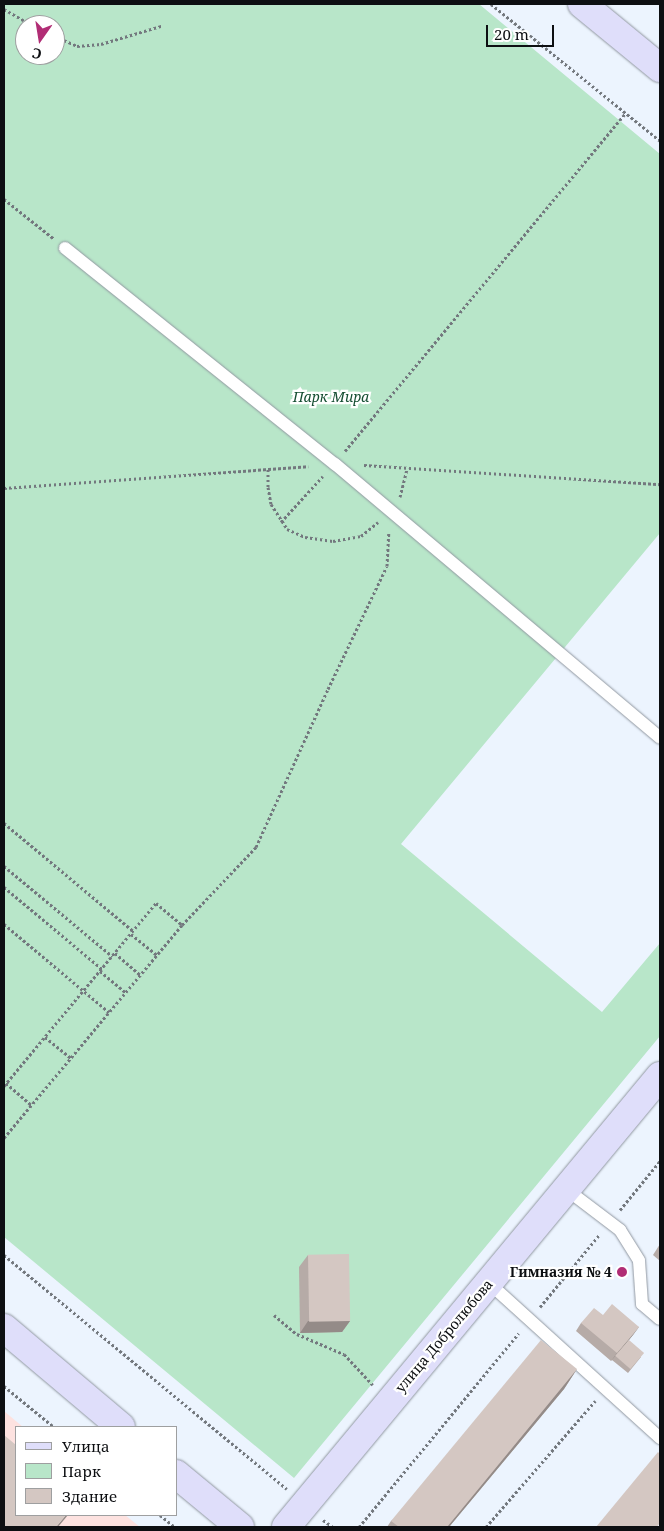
<!DOCTYPE html>
<meta charset="utf-8">
<style>
body{margin:0}
#map{position:relative;width:664px;height:1531px;overflow:hidden;background:#ecf4fe;font-family:"Noto Serif",serif}
div>[style]{position:absolute}
[style*='--x']{left:calc(var(--x)*1px);top:calc(var(--y)*1px);width:calc(var(--w)*1px);rotate:calc(var(--a)*1deg)}
.medical>*{inset:0;background:#fde2e0}
.green>*{inset:0;background:#b8e6c9}
.path>*{height:3px;margin-top:-1.5px;transform-origin:0;background:repeating-linear-gradient(90deg,#73787e 0 2.5px,transparent 0 5px)}
.roads{filter:drop-shadow(0 0 1px #9198a1) drop-shadow(0 0 1px #9198a1)}
.lane>*{height:12px;margin:-6px;padding:0 6px;transform-origin:6px;border-radius:6px;background:#fff}
.secondary>*{height:28px;margin:-14px;padding:0 14px;transform-origin:14px;border-radius:14px;background:#dfdefa}
.wall>*{inset:0;background:#b6aba7}
.shaded-wall>*{inset:0;background:#948b88}
.building>*{inset:0;background:#d4c7c2;transform-origin:0 0}
.dots>*{width:14px;height:14px;translate:-50% -50%;box-sizing:border-box;border:2px solid #fff;border-radius:50%}
span{translate:-50% -50%;white-space:nowrap;text-align:center;line-height:1.15;-webkit-text-stroke:4.5px #fff;paint-order:stroke}
.park-label{font-size:14px;color:#154e32;font-style:italic}
.poi-label{font-size:14px;color:#0d0f12;font-weight:700}
.right{translate:-100% -50%;text-align:right}
.street-label{font-size:14px;color:#0d0f12}
.frame{position:absolute;inset:0;border:5px solid #0d0f12;pointer-events:none}
.legend{position:absolute;left:15px;top:1426px;width:162px;height:90px;box-sizing:border-box;background:#fff;border:1px solid #9e9fa0;margin:0;padding:6px 9px;list-style:none;font-size:15px;color:#0d0f12}
.legend li{display:flex;align-items:center;gap:10px;height:25px}
.legend b{width:25px;border:1px solid #9e9fa0}
.north{position:absolute;left:15px;top:15px;width:50px;height:50px;box-sizing:border-box;background:#fff;border:1px solid #9e9fa0;border-radius:50%;rotate:193deg;font-size:14px;font-weight:700;line-height:20px;text-align:center;color:#0d0f12}
.north::after{content:'';display:block;margin:auto;width:18px;height:22px;background:#b12d75;clip-path:polygon(50% 0,100% 100%,50% 72%,0 100%)}
.scale{position:absolute;left:486px;top:25px;width:68px;height:22px;box-sizing:border-box;border:2px solid #0d0f12;border-top:0;padding-left:6px;font-size:15px;line-height:18px;white-space:nowrap;color:#0d0f12;-webkit-text-stroke:4px #fff;paint-order:stroke}
</style>
<div id="map">
<div class="medical">
<i style="clip-path:polygon(4px 1411px,23px 1427px,16px 1427px,16px 1515px,125px 1515px,140px 1527px,4px 1527px)"></i>
</div>
<div class="green">
<i style="clip-path:polygon(evenodd,4px 4px,479px 4px,660px 154px,660px 533px,401px 844px,602px 1012px,660px 943px,660px 1036px,294px 1478px,4px 1237px,4px 4px,25px 25px,55px 25px,55px 55px,25px 55px,25px 25px)"></i>
</div>
<div class="path">
<i style="--x:491;--y:4;--w:218;--a:39"></i>
<i style="--x:4;--y:9;--w:32;--a:30"></i>
<i style="--x:55;--y:36;--w:24;--a:24"></i>
<i style="--x:77;--y:46;--w:24;--a:-5"></i>
<i style="--x:101;--y:44;--w:63;--a:-16.7"></i>
<i style="--x:4;--y:199;--w:63;--a:38.5"></i>
<i style="--x:345;--y:451;--w:440;--a:-50.3"></i>
<i style="--x:364;--y:465;--w:297;--a:3.7"></i>
<i style="--x:268;--y:469;--w:18;--a:90"></i>
<i style="--x:268;--y:487;--w:17;--a:80"></i>
<i style="--x:271;--y:504;--w:30;--a:57"></i>
<i style="--x:287;--y:529;--w:20;--a:24"></i>
<i style="--x:305;--y:537;--w:28;--a:8"></i>
<i style="--x:333;--y:541;--w:28;--a:-10"></i>
<i style="--x:361;--y:536;--w:22;--a:-39"></i>
<i style="--x:4;--y:488;--w:305;--a:-4.1"></i>
<i style="--x:400;--y:497;--w:30;--a:-76"></i>
<i style="--x:281;--y:522;--w:62;--a:-47.6"></i>
<i style="--x:4;--y:823;--w:168;--a:39.9"></i>
<i style="--x:4;--y:866;--w:141;--a:39.8"></i>
<i style="--x:4;--y:887;--w:128;--a:39.9"></i>
<i style="--x:4;--y:924;--w:137;--a:40"></i>
<i style="--x:182;--y:925;--w:108;--a:-46.5"></i>
<i style="--x:256;--y:847;--w:174;--a:-65.5"></i>
<i style="--x:328;--y:689;--w:136;--a:-64.4"></i>
<i style="--x:387;--y:566;--w:34;--a:-87"></i>
<i style="--x:131;--y:934;--w:33;--a:39"></i>
<i style="--x:115;--y:953;--w:33;--a:41"></i>
<i style="--x:100;--y:971;--w:33;--a:40"></i>
<i style="--x:45;--y:1037;--w:33;--a:39"></i>
<i style="--x:6;--y:1083;--w:33;--a:41"></i>
<i style="--x:4;--y:1086;--w:238;--a:-50.3"></i>
<i style="--x:156;--y:903;--w:34;--a:40"></i>
<i style="--x:182;--y:925;--w:278;--a:129.9"></i>
<i style="--x:620;--y:1210;--w:63;--a:-50.8"></i>
<i style="--x:4;--y:1255;--w:367;--a:39.6"></i>
<i style="--x:540;--y:1307;--w:94;--a:-50.6"></i>
<i style="--x:274;--y:1315;--w:30;--a:40"></i>
<i style="--x:297;--y:1334;--w:51;--a:23.1"></i>
<i style="--x:344;--y:1354;--w:42;--a:46.9"></i>
<i style="--x:4;--y:1386;--w:65;--a:39.4"></i>
<i style="--x:160;--y:1515;--w:19;--a:39"></i>
<i style="--x:323;--y:1520;--w:12;--a:35"></i>
<i style="--x:359;--y:1527;--w:251;--a:-50.5"></i>
<i style="--x:486;--y:1527;--w:167;--a:-49.1"></i>
</div>
<div class="roads">
<div class="lane">
<i style="--x:65;--y:248;--w:346;--a:38.7"></i>
<i style="--x:335;--y:464;--w:425;--a:40.1"></i>
<i style="--x:566;--y:1189;--w:68;--a:37.2"></i>
<i style="--x:620;--y:1230;--w:36;--a:58"></i>
<i style="--x:639;--y:1261;--w:43;--a:86"></i>
<i style="--x:642;--y:1304;--w:23;--a:40"></i>
<i style="--x:489;--y:1283;--w:231;--a:42.2"></i>
</div>
<div class="secondary">
<i style="--x:582;--y:4;--w:101;--a:39.4"></i>
<i style="--x:4;--y:1328;--w:153;--a:40.2"></i>
<i style="--x:176;--y:1474;--w:83;--a:39.6"></i>
<i style="--x:286;--y:1527;--w:586;--a:-50.33"></i>
</div>
</div>
<div class="wall">
<i style="clip-path:polygon(660px 1244px,660px 1261px,653px 1255px)"></i>
<i style="clip-path:polygon(308px 1255px,350px 1321px,342px 1332px,300px 1333px,299px 1267px)"></i>
<i style="clip-path:polygon(603px 1315px,639px 1327px,626px 1344px,641px 1357px,628px 1373px,612px 1360px,614px 1358px,611px 1361px,576px 1331px,581px 1323px)"></i>
<i style="clip-path:polygon(577px 1369px,564px 1389px,449px 1527px,387px 1527px,391px 1521px)"></i>
</div>
<div class="shaded-wall">
<i style="clip-path:polygon(308px 1321px,350px 1321px,342px 1332px,300px 1333px)"></i>
<i style="clip-path:polygon(639px 1327px,633px 1335px,611px 1361px,617px 1353px)"></i>
<i style="clip-path:polygon(577px 1369px,564px 1389px,449px 1527px,447px 1527px)"></i>
<i style="clip-path:polygon(66px 1515px,68px 1515px,58px 1527px,56px 1527px)"></i>
</div>
<div class="building">
<i style="left:349px;top:1254px;width:67px;height:41px;rotate:89deg"></i>
<i style="clip-path:polygon(612px 1304px,639px 1327px,617px 1353px,581px 1323px,594px 1308px,603px 1315px)"></i>
<i style="clip-path:polygon(541px 1340px,577px 1369px,447px 1527px,399px 1527px,391px 1521px)"></i>
<i style="left:629px;top:1340px;width:20px;height:21px;rotate:41deg"></i>
<i style="clip-path:polygon(4px 1435px,16px 1445px,16px 1515px,66px 1515px,56px 1527px,4px 1527px)"></i>
<i style="clip-path:polygon(658px 1452px,660px 1454px,660px 1523px,657px 1527px,596px 1527px)"></i>
</div>
<div class="dots">
<i style="left:622px;top:1272px;background:#b12d75"></i>
</div>
<div class="park-label">
<span style="left:331px;top:397px">Парк Мира</span>
</div>
<div class="poi-label">
<span class="right" style="left:612px;top:1272px">Гимназия № 4</span>
</div>
<div class="street-label">
<span style="left:444px;top:1336px;rotate:-50deg">улица Добролюбова</span>
</div>
<div class="frame"></div>
<ul class="legend">
<li><b style="height:6px;background:#dfdefa"></b>Улица</li>
<li><b style="height:14px;background:#b8e6c9"></b>Парк</li>
<li><b style="height:14px;background:#d4c7c2"></b>Здание</li>
</ul>
<div class="north">С</div>
<div class="scale">20 m</div>
</div>
